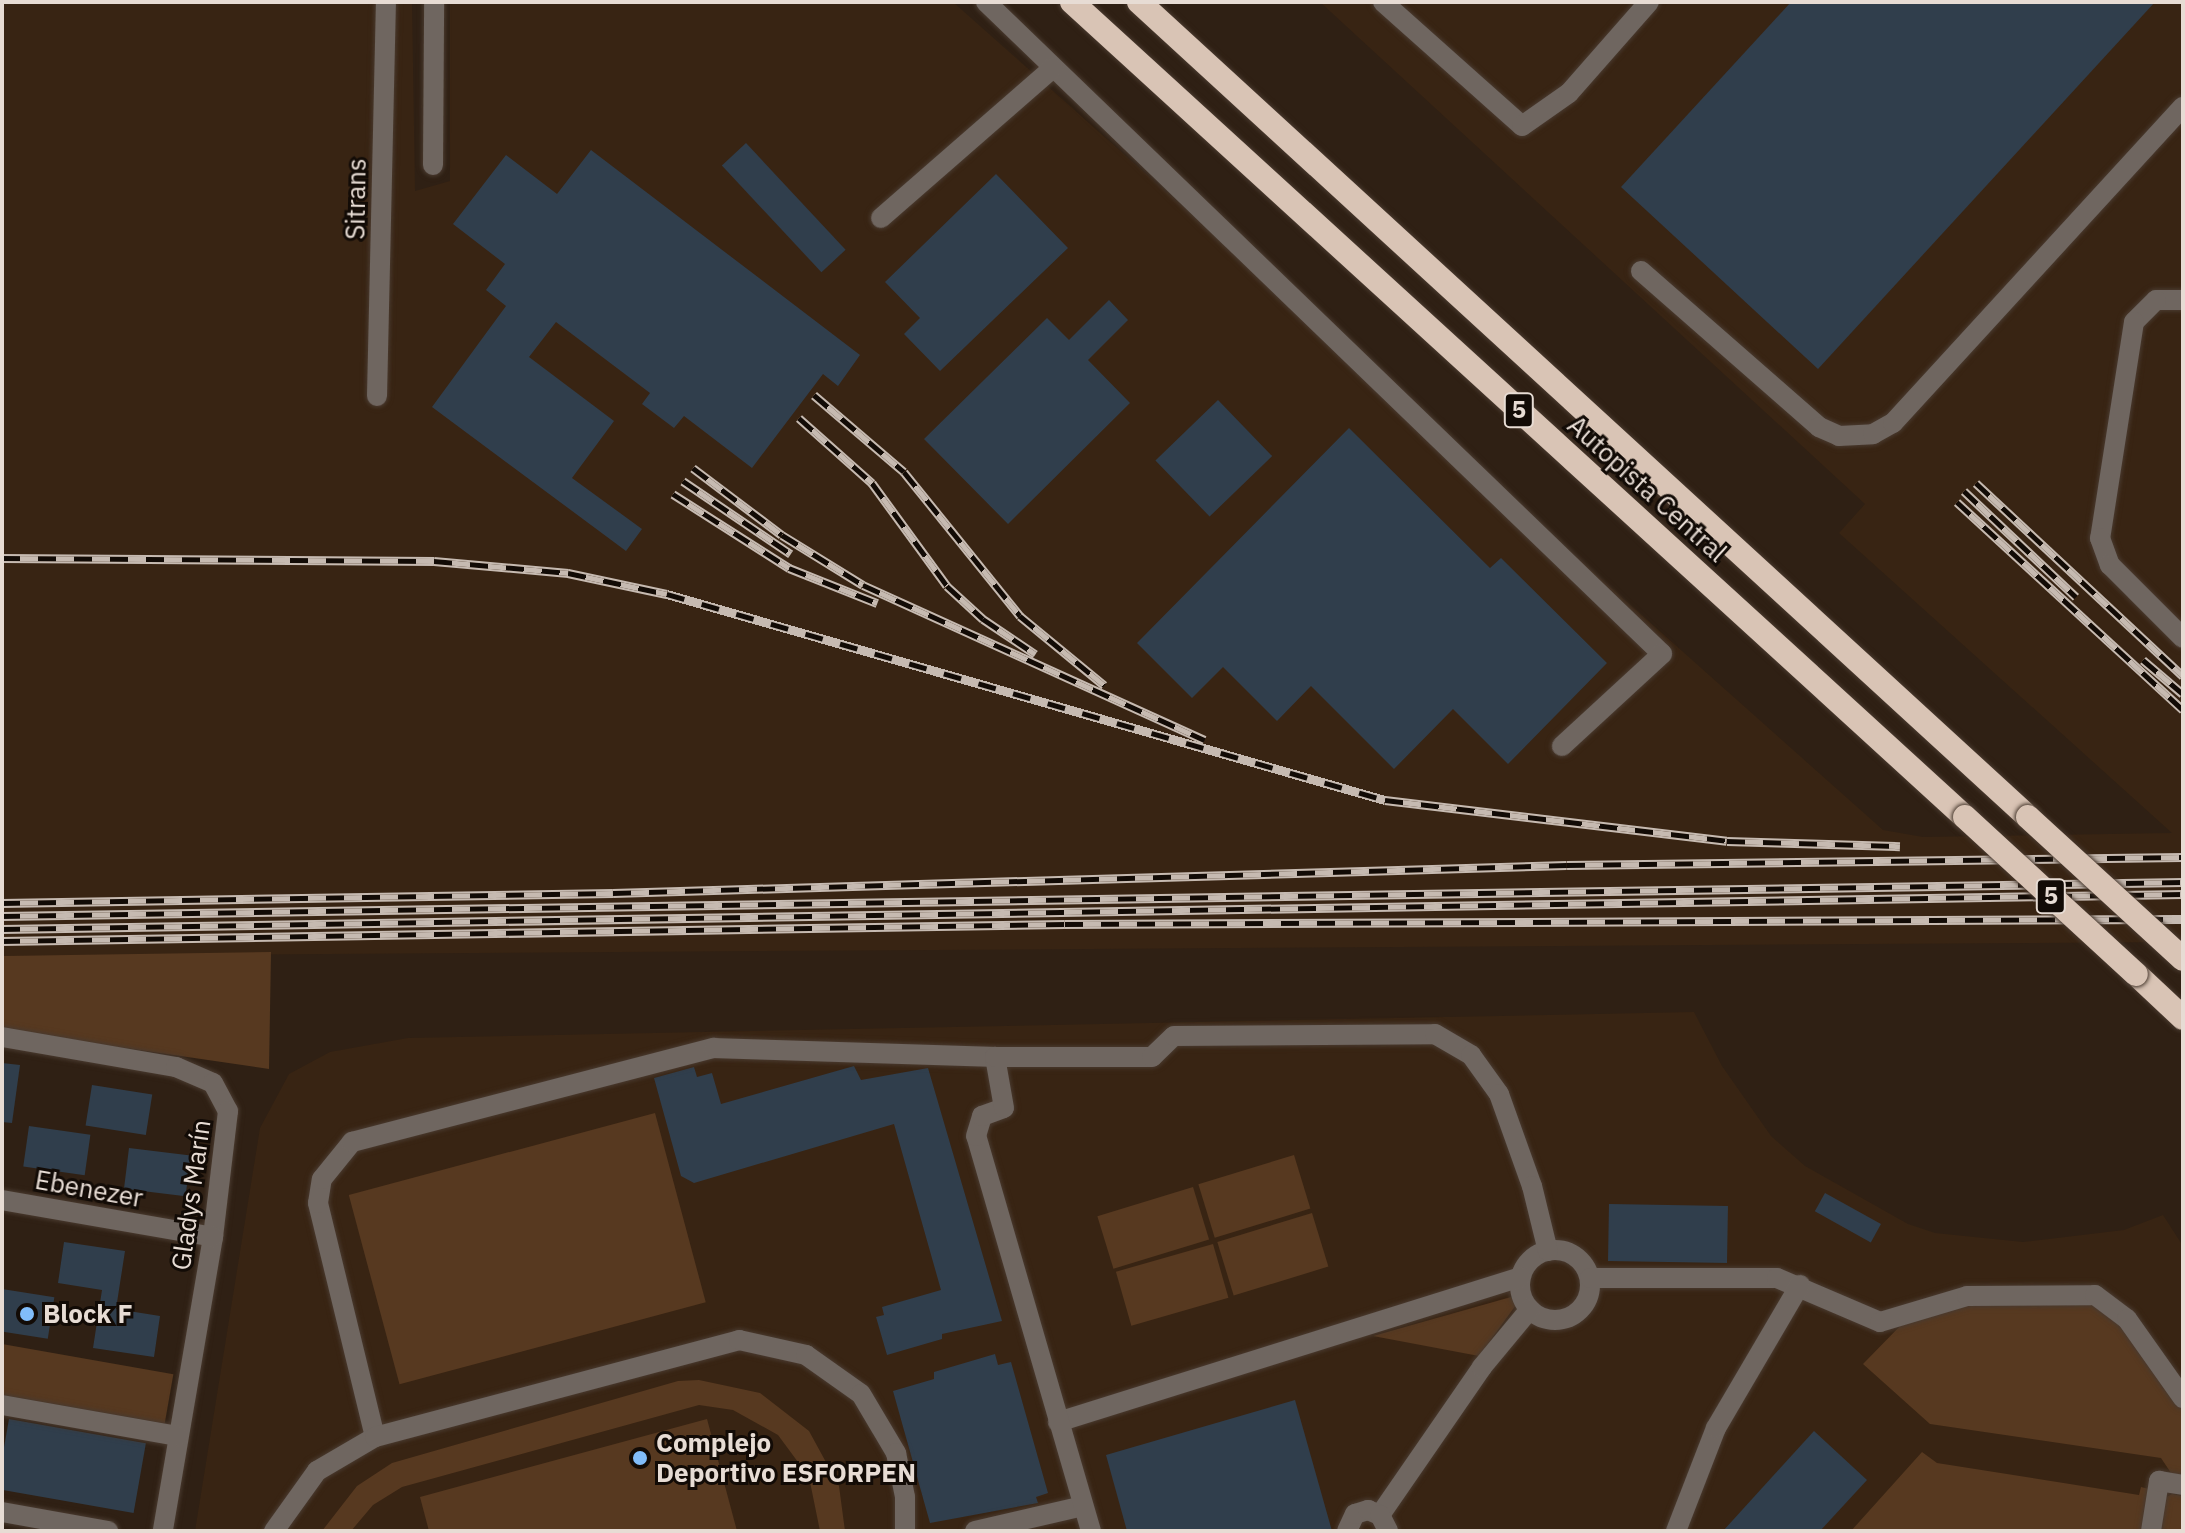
<!DOCTYPE html>
<meta charset="utf-8">
<style>
body{margin:0}
#map{position:relative;width:2185px;height:1533px;overflow:hidden;background:#2f2014;font-family:"IBM Plex Sans",sans-serif}
div>[style]{position:absolute}
[style*='--x']{left:calc(var(--x)*1px);top:calc(var(--y)*1px);width:calc(var(--w)*1px);rotate:calc(var(--a)*1deg)}
.built>*{inset:0;background:#382413}
.green>*{inset:0;background:#573920;transform-origin:0 0}
.building>*{inset:0;background:#303e4c;transform-origin:0 0}
.roads{filter:drop-shadow(0 0 2px #493a2f) drop-shadow(0 0 2px #493a2f)}
.minor>*{height:20px;margin:-10px;padding:0 10px;transform-origin:10px;border-radius:10px;background:#6f6660}
.minor>.ring{margin:-10px;padding:0;box-sizing:content-box;background:none;border:20px solid #6f6660;border-radius:50%}
.highway>*{height:24px;margin:-12px;padding:0 12px;transform-origin:12px;border-radius:12px;background:#d9c4b5}
.rail>*{height:9px;margin-top:-4.5px;transform-origin:0;background:repeating-linear-gradient(90deg,#120b06 0 18px,#c6bab1 0 36px);box-sizing:border-box;border-block:2px solid #c6bab1}
.bridges{filter:drop-shadow(0 0 2px #493a2f) drop-shadow(0 0 2px #493a2f)}
.highway-bridge>*{height:24px;margin:-12px;padding:0 12px;transform-origin:12px;border-radius:12px;background:#d9c4b5}
.dots>*{width:22px;height:22px;translate:-50% -50%;box-sizing:border-box;border:4px solid #120b06;border-radius:50%}
span{translate:-50% -50%;white-space:nowrap;text-align:center;line-height:1.15;-webkit-text-stroke:6px #120b06;paint-order:stroke}
.shield-label span{padding:2px 6px;background:#120b06;border:2px solid;border-radius:6px;-webkit-text-stroke-width:0}
.shield-label{font-size:24px;color:#e7dcd4;font-weight:700}
.street-label{font-size:26px;color:#e7dcd4}
.poi-label{font-size:26px;color:#e7dcd4;font-weight:700}
.left{translate:0 -50%;text-align:left}
.frame{position:absolute;inset:0;border:4px solid #e7dcd4;pointer-events:none}
</style>
<div id="map">
<div class="built">
<i style="clip-path:polygon(2px 2px,412px 2px,415px 191px,450px 181px,450px 2px,953px 2px,1883px 830px,1923px 837px,2172px 833px,1839px 533px,1865px 504px,1320px 2px,2183px 2px,2183px 942px,2px 956px)"></i>
<i style="clip-path:polygon(1694px 1012px,1722px 1066px,1771px 1136px,1805px 1166px,1908px 1224px,1935px 1233px,2023px 1242px,2124px 1230px,2163px 1215px,2183px 1246px,2183px 1531px,195px 1531px,260px 1128px,289px 1074px,330px 1052px,408px 1038px)"></i>
</div>
<div class="green">
<i style="clip-path:polygon(271px 952px,269px 1069px,2px 1030px,2px 956px)"></i>
<i style="left:655px;top:1113px;width:196px;height:317px;rotate:75deg"></i>
<i style="left:1294px;top:1155px;width:56px;height:100px;rotate:73deg"></i>
<i style="left:1193px;top:1187px;width:55px;height:100px;rotate:73deg"></i>
<i style="left:1312px;top:1213px;width:56px;height:99px;rotate:73deg"></i>
<i style="left:1213px;top:1244px;width:56px;height:101px;rotate:74deg"></i>
<i style="clip-path:polygon(1511px 1297px,1516px 1305px,1479px 1356px,1373px 1336px)"></i>
<i style="clip-path:polygon(1965px 1302px,2096px 1304px,2127px 1329px,2183px 1411px,2183px 1475px,2171px 1473px,2161px 1458px,1930px 1424px,1863px 1364px,1902px 1324px)"></i>
<i style="left:2px;top:1344px;width:174px;height:50px;rotate:10deg"></i>
<i style="clip-path:polygon(699px 1380px,760px 1393px,809px 1431px,839px 1486px,845px 1531px,820px 1531px,809px 1477px,778px 1435px,733px 1410px,699px 1405px,402px 1487px,373px 1505px,351px 1531px,322px 1531px,357px 1486px,392px 1463px,678px 1381px)"></i>
<i style="clip-path:polygon(707px 1419px,737px 1531px,429px 1531px,420px 1497px)"></i>
<i style="clip-path:polygon(1922px 1452px,1937px 1463px,2139px 1495px,2141px 1487px,2149px 1489px,2142px 1531px,1851px 1531px)"></i>
<i style="clip-path:polygon(2172px 1494px,2183px 1496px,2183px 1531px,2158px 1531px,2163px 1499px)"></i>
</div>
<div class="building">
<i style="clip-path:polygon(1791px 2px,2155px 2px,1818px 369px,1621px 187px)"></i>
<i style="left:746px;top:143px;width:146px;height:33px;rotate:47deg"></i>
<i style="clip-path:polygon(591px 150px,860px 355px,838px 386px,823px 374px,752px 468px,684px 416px,674px 428px,642px 404px,650px 393px,556px 322px,529px 357px,614px 421px,572px 478px,642px 529px,626px 551px,432px 407px,506px 306px,486px 290px,505px 264px,453px 224px,506px 155px,557px 194px)"></i>
<i style="clip-path:polygon(996px 174px,1068px 248px,940px 371px,904px 334px,920px 318px,885px 282px)"></i>
<i style="clip-path:polygon(1109px 300px,1128px 320px,1088px 360px,1130px 403px,1008px 524px,924px 439px,1047px 318px,1069px 340px)"></i>
<i style="left:1218px;top:400px;width:78px;height:87px;rotate:46deg"></i>
<i style="clip-path:polygon(1349px 428px,1490px 568px,1501px 558px,1607px 663px,1508px 764px,1453px 709px,1394px 769px,1311px 686px,1277px 721px,1223px 667px,1192px 698px,1137px 643px)"></i>
<i style="clip-path:polygon(2px 1063px,20px 1065px,12px 1123px,2px 1122px)"></i>
<i style="clip-path:polygon(854px 1066px,861px 1080px,928px 1068px,1002px 1321px,942px 1334px,942px 1339px,887px 1355px,876px 1317px,884px 1315px,882px 1307px,941px 1290px,894px 1124px,694px 1183px,681px 1176px,654px 1078px,694px 1067px,697px 1077px,712px 1073px,721px 1104px)"></i>
<i style="left:92px;top:1085px;width:61px;height:41px;rotate:9deg"></i>
<i style="left:29px;top:1126px;width:62px;height:41px;rotate:8deg"></i>
<i style="left:129px;top:1148px;width:62px;height:41px;rotate:7deg"></i>
<i style="left:1825px;top:1193px;width:64px;height:21px;rotate:29deg"></i>
<i style="left:1609px;top:1204px;width:119px;height:57px;rotate:1deg"></i>
<i style="clip-path:polygon(64px 1242px,125px 1251px,116px 1309px,160px 1316px,154px 1357px,93px 1348px,102px 1290px,58px 1283px)"></i>
<i style="left:2px;top:1289px;width:53px;height:42px;rotate:9deg"></i>
<i style="clip-path:polygon(995px 1354px,998px 1365px,1011px 1362px,1048px 1493px,1036px 1497px,1038px 1503px,930px 1523px,893px 1391px,934px 1379px,934px 1372px)"></i>
<i style="clip-path:polygon(1295px 1400px,1332px 1531px,1127px 1531px,1106px 1455px)"></i>
<i style="left:9px;top:1419px;width:139px;height:71px;rotate:10deg"></i>
<i style="clip-path:polygon(1814px 1431px,1867px 1480px,1820px 1531px,1723px 1531px)"></i>
</div>
<div class="roads">
<div class="minor">
<i style="--x:986;--y:2;--w:939;--a:43.96"></i>
<i style="--x:1662;--y:654;--w:136;--a:137.4"></i>
<i style="--x:1383;--y:2;--w:186;--a:41.7"></i>
<i style="--x:1522;--y:126;--w:57;--a:-35.1"></i>
<i style="--x:1569;--y:93;--w:121;--a:-48.7"></i>
<i style="--x:433;--y:165;--w:163;--a:-89.6"></i>
<i style="--x:881;--y:218;--w:228;--a:-41.1"></i>
<i style="--x:1641;--y:271;--w:237;--a:41.2"></i>
<i style="--x:1819;--y:427;--w:22;--a:24"></i>
<i style="--x:1839;--y:436;--w:34;--a:-3"></i>
<i style="--x:1873;--y:434;--w:23;--a:-29"></i>
<i style="--x:1893;--y:423;--w:429;--a:-47.5"></i>
<i style="--x:2183;--y:300;--w:27;--a:180"></i>
<i style="--x:2156;--y:300;--w:31;--a:135"></i>
<i style="--x:2134;--y:322;--w:219;--a:98.9"></i>
<i style="--x:2100;--y:538;--w:29;--a:70"></i>
<i style="--x:2110;--y:565;--w:103;--a:45"></i>
<i style="--x:377;--y:396;--w:394;--a:-88.7"></i>
<i style="--x:2;--y:1037;--w:177;--a:9.8"></i>
<i style="--x:176;--y:1067;--w:40;--a:23.4"></i>
<i style="--x:213;--y:1083;--w:32;--a:62"></i>
<i style="--x:228;--y:1111;--w:127;--a:96.8"></i>
<i style="--x:213;--y:1237;--w:298;--a:99.7"></i>
<i style="--x:2;--y:1200;--w:214;--a:9.9"></i>
<i class="ring" style="left:1520px;top:1250px;width:50px;height:50px"></i>
<i style="--x:1590;--y:1278;--w:187;--a:0"></i>
<i style="--x:1777;--y:1278;--w:112;--a:23.1"></i>
<i style="--x:1880;--y:1322;--w:91;--a:-16.6"></i>
<i style="--x:1967;--y:1296;--w:128;--a:-0.4"></i>
<i style="--x:2095;--y:1295;--w:40;--a:37"></i>
<i style="--x:2127;--y:1319;--w:97;--a:54.7"></i>
<i style="--x:2;--y:1405;--w:179;--a:10"></i>
<i style="--x:1058;--y:1422;--w:485;--a:-17.4"></i>
<i style="--x:375;--y:1437;--w:241;--a:-103.7"></i>
<i style="--x:318;--y:1203;--w:24;--a:-81"></i>
<i style="--x:322;--y:1179;--w:48;--a:-51"></i>
<i style="--x:352;--y:1142;--w:374;--a:-14.6"></i>
<i style="--x:714;--y:1048;--w:281;--a:1.8"></i>
<i style="--x:2;--y:1512;--w:108;--a:10.2"></i>
<i style="--x:1380;--y:1515;--w:180;--a:-55.4"></i>
<i style="--x:1482;--y:1367;--w:75;--a:-50.4"></i>
<i style="--x:274;--y:1531;--w:74;--a:-54.4"></i>
<i style="--x:317;--y:1471;--w:67;--a:-30.4"></i>
<i style="--x:375;--y:1437;--w:377;--a:-14.9"></i>
<i style="--x:739;--y:1340;--w:69;--a:12.6"></i>
<i style="--x:806;--y:1355;--w:67;--a:35.3"></i>
<i style="--x:861;--y:1394;--w:69;--a:59.3"></i>
<i style="--x:896;--y:1453;--w:45;--a:78.4"></i>
<i style="--x:905;--y:1497;--w:34;--a:90"></i>
<i style="--x:975;--y:1531;--w:111;--a:-13"></i>
<i style="--x:1091;--y:1531;--w:411;--a:-106.2"></i>
<i style="--x:976;--y:1136;--w:21;--a:-73"></i>
<i style="--x:982;--y:1116;--w:23;--a:-20"></i>
<i style="--x:1004;--y:1108;--w:52;--a:-100"></i>
<i style="--x:995;--y:1057;--w:157;--a:0"></i>
<i style="--x:1152;--y:1057;--w:30;--a:-44"></i>
<i style="--x:1174;--y:1036;--w:261;--a:-0.4"></i>
<i style="--x:1435;--y:1034;--w:42;--a:30.3"></i>
<i style="--x:1471;--y:1055;--w:48;--a:54.3"></i>
<i style="--x:1499;--y:1094;--w:98;--a:70.3"></i>
<i style="--x:1532;--y:1186;--w:67;--a:76.2"></i>
<i style="--x:1347;--y:1531;--w:19;--a:-65"></i>
<i style="--x:1355;--y:1514;--w:14;--a:-17"></i>
<i style="--x:1368;--y:1510;--w:13;--a:23"></i>
<i style="--x:1380;--y:1515;--w:18;--a:63"></i>
<i style="--x:1676;--y:1531;--w:110;--a:-68.8"></i>
<i style="--x:1716;--y:1428;--w:166;--a:-59.6"></i>
<i style="--x:2151;--y:1531;--w:51;--a:-80.9"></i>
<i style="--x:2159;--y:1481;--w:24;--a:9"></i>
</div>
<div class="highway">
<i style="--x:1072;--y:2;--w:1209;--a:42.39"></i>
<i style="--x:1139;--y:2;--w:1206;--a:42.51"></i>
<i style="--x:2136;--y:974;--w:64;--a:43.1"></i>
</div>
</div>
<div class="rail">
<i style="--x:814;--y:395;--w:118;--a:40.5"></i>
<i style="--x:904;--y:472;--w:185;--a:51.1"></i>
<i style="--x:1020;--y:616;--w:109;--a:39.4"></i>
<i style="--x:799;--y:418;--w:98;--a:41.7"></i>
<i style="--x:872;--y:483;--w:127;--a:53.9"></i>
<i style="--x:947;--y:586;--w:49;--a:42.5"></i>
<i style="--x:983;--y:619;--w:63;--a:33.9"></i>
<i style="--x:693;--y:468;--w:111;--a:37"></i>
<i style="--x:782;--y:535;--w:95;--a:31.7"></i>
<i style="--x:863;--y:585;--w:375;--a:24.4"></i>
<i style="--x:683;--y:481;--w:130;--a:34.1"></i>
<i style="--x:1976;--y:483;--w:283;--a:43"></i>
<i style="--x:1964;--y:491;--w:154;--a:43.4"></i>
<i style="--x:673;--y:494;--w:138;--a:32.5"></i>
<i style="--x:789;--y:568;--w:95;--a:21.7"></i>
<i style="--x:1957;--y:502;--w:307;--a:42.6"></i>
<i style="--x:2;--y:558;--w:432;--a:0.4"></i>
<i style="--x:434;--y:561;--w:135;--a:5.1"></i>
<i style="--x:568;--y:573;--w:101;--a:12"></i>
<i style="--x:667;--y:594;--w:747;--a:16.01"></i>
<i style="--x:1385;--y:800;--w:344;--a:6.8"></i>
<i style="--x:1727;--y:841;--w:173;--a:1.7"></i>
<i style="--x:2143;--y:660;--w:52;--a:40.4"></i>
<i style="--x:2;--y:903;--w:611;--a:-0.94"></i>
<i style="--x:613;--y:893;--w:954;--a:-1.68"></i>
<i style="--x:1567;--y:865;--w:616;--a:-0.74"></i>
<i style="--x:2;--y:916;--w:2181;--a:-0.89"></i>
<i style="--x:2;--y:929;--w:2181;--a:-0.92"></i>
<i style="--x:2;--y:941;--w:1063;--a:-0.92"></i>
<i style="--x:1065;--y:924;--w:1118;--a:-0.26"></i>
</div>
<div class="bridges">
<div class="highway-bridge">
<i style="--x:1965;--y:817;--w:232;--a:42.6"></i>
<i style="--x:2028;--y:817;--w:210;--a:42.5"></i>
</div>
</div>
<div class="dots">
<i style="left:27px;top:1314px;background:#81bdfa"></i>
<i style="left:640px;top:1458px;background:#81bdfa"></i>
</div>
<div class="shield-label">
<span style="left:1519px;top:410px">5</span>
<span style="left:2051px;top:896px">5</span>
</div>
<div class="street-label">
<span style="left:356px;top:199px;rotate:-89deg">Sitrans</span>
<span style="left:1647px;top:489px;rotate:42deg">Autopista Central</span>
<span style="left:89px;top:1189px;rotate:10deg">Ebenezer</span>
<span style="left:191px;top:1195px;rotate:-82deg">Gladys Marín</span>
</div>
<div class="poi-label">
<span class="left" style="left:43px;top:1314px">Block F</span>
<span class="left" style="left:656px;top:1458px">Complejo<br>Deportivo ESFORPEN</span>
</div>
<div class="frame"></div>
</div>
